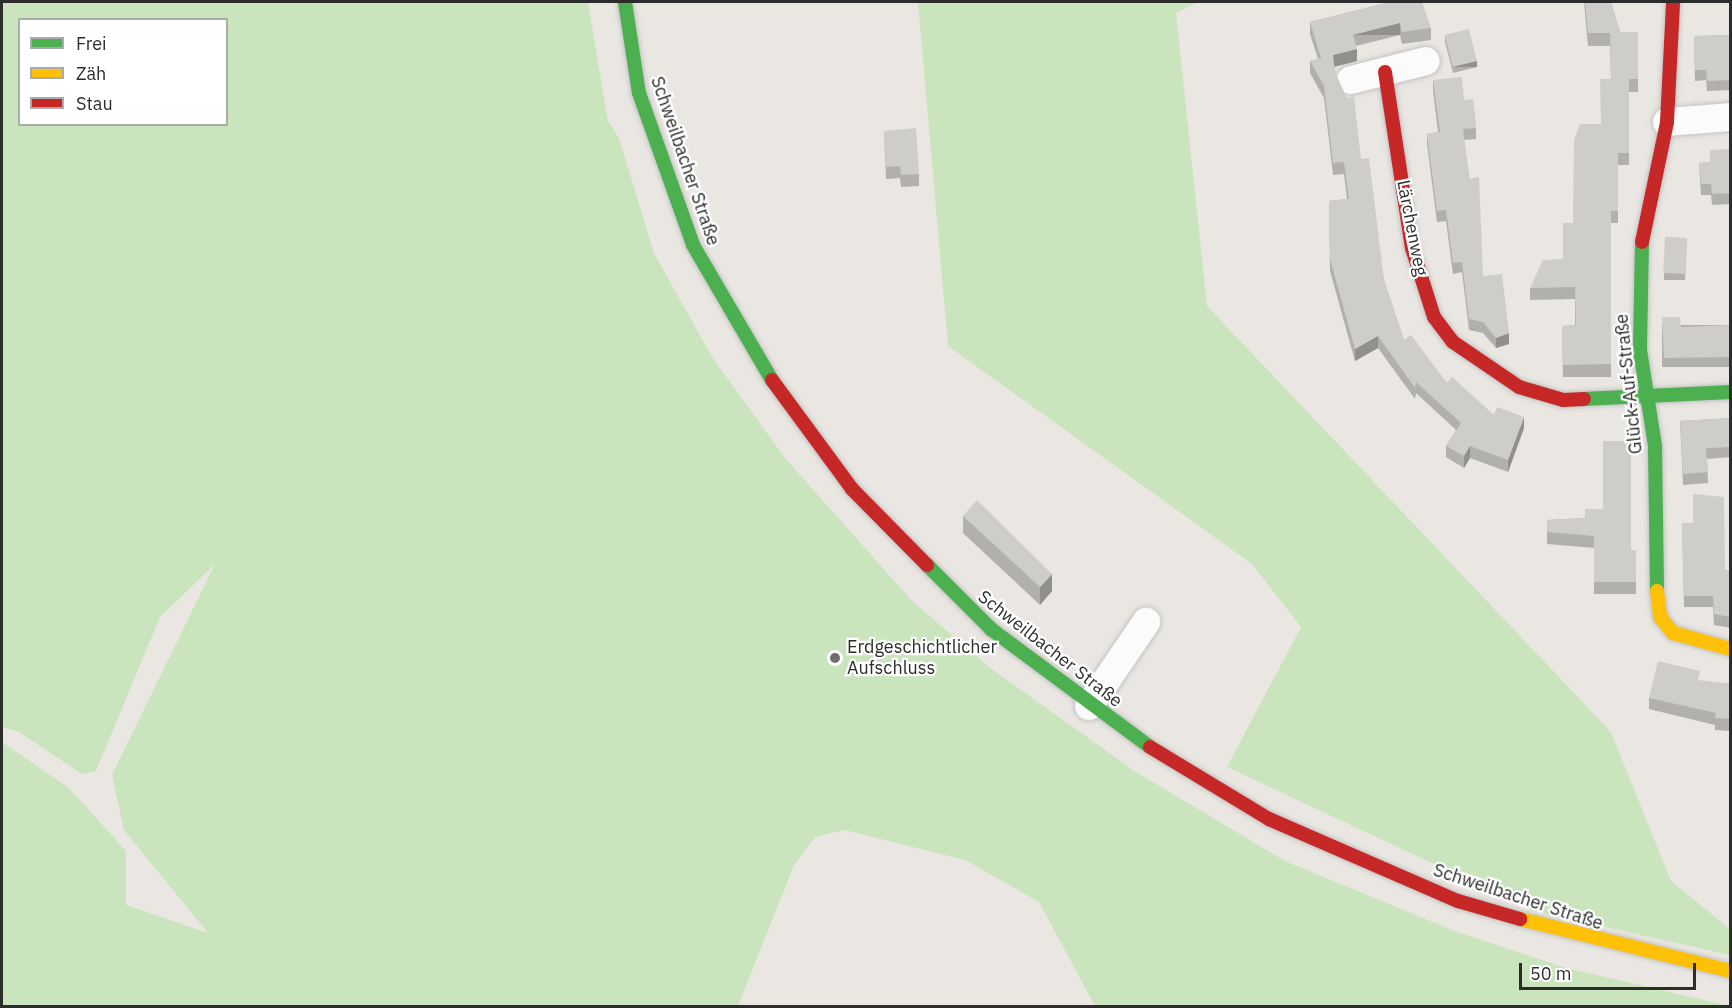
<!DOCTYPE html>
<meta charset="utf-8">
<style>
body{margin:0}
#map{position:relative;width:1732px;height:1008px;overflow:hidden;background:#eae7e2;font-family:"IBM Plex Sans",sans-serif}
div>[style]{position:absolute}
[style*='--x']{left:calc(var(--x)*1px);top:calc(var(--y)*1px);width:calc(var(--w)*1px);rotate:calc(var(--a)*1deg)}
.green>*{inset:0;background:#cae4bd}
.roads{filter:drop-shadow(0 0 2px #c3c3c3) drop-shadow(0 0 2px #c3c3c3)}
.street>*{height:28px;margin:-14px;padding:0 14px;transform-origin:14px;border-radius:14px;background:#fcfbfb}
.fast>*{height:14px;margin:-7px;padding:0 7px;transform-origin:7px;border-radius:7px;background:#4caf50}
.slow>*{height:14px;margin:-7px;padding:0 7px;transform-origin:7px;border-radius:7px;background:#ffc107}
.jam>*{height:14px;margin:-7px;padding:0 7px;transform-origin:7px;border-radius:7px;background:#c62828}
.wall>*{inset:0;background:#b2b0ad;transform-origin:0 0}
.shaded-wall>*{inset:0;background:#91908d;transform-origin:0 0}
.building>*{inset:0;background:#cfcdc9;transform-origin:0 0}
.dots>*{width:16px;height:16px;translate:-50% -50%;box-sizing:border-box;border:3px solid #fff;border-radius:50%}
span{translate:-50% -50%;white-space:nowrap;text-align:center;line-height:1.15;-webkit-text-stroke:4.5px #fff;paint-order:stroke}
.street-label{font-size:18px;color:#2c2c2c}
.poi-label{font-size:18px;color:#2c2c2c}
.left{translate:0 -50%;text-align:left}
.frame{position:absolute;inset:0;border:3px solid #2c2c2c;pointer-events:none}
.legend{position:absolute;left:18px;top:18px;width:210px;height:108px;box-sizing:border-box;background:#fff;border:2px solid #ababab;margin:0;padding:8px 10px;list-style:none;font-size:18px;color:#2c2c2c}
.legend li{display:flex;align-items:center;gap:12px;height:30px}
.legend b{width:30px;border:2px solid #ababab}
.scale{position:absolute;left:1519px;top:963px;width:177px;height:27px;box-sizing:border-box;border:3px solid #2c2c2c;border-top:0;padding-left:8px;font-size:18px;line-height:21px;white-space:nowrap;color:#2c2c2c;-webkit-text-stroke:4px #fff;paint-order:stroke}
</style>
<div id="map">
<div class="green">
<i style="clip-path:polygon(evenodd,2px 2px,588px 2px,608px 121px,619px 138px,654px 253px,712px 357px,785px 458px,913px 602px,993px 670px,1136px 772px,1285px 861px,1452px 930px,1566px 968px,1730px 1006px,1095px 1006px,1039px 902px,965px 860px,845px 830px,815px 837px,794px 865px,738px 1006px,2px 1006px,2px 742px,69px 788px,126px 851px,126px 905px,208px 933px,124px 830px,112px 775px,215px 564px,160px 617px,96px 771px,82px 774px,19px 732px,2px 727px,2px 2px,20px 20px,226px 20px,226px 124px,20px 124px,20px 20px)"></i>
<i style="clip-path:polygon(918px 2px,1198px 2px,1176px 13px,1207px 306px,1611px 732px,1671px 881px,1730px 929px,1730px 955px,1534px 911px,1227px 767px,1301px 627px,1252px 564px,948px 346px)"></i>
</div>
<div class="roads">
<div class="street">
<i style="--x:1351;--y:80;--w:77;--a:-14.2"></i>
<i style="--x:1667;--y:122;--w:63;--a:-4.5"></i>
<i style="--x:1089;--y:706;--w:102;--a:-55.8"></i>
</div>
<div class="fast">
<i style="--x:625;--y:2;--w:92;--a:81.3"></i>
<i style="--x:639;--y:93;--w:161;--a:70.4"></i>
<i style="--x:693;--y:245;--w:156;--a:59.7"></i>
<i style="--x:1642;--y:242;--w:108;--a:91.1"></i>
<i style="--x:1640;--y:350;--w:97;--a:81.1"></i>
<i style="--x:1655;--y:446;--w:145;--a:89.2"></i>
<i style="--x:1584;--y:399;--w:146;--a:-2.7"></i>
<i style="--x:927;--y:565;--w:91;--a:45"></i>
<i style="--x:991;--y:629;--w:198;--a:36.6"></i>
</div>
<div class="slow">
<i style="--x:1657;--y:591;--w:26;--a:83"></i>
<i style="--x:1660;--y:617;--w:21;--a:51"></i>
<i style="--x:1673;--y:633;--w:59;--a:15.7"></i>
<i style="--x:1520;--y:919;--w:216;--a:13.9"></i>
</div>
<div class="jam">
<i style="--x:1385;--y:72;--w:178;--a:81.3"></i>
<i style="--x:1412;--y:248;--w:72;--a:72.3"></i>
<i style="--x:1434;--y:317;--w:31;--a:53"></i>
<i style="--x:1453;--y:342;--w:80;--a:34.3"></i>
<i style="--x:1519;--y:387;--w:46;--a:16.5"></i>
<i style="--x:1563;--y:400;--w:21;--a:-3"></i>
<i style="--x:1642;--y:242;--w:123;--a:-78.2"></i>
<i style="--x:1667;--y:122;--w:120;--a:-87.1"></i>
<i style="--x:772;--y:380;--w:135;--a:53.7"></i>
<i style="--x:852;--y:489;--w:107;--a:45.4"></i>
<i style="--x:1150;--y:747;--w:139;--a:31.2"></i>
<i style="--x:1269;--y:819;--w:206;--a:23.5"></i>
<i style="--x:1458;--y:901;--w:65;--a:16.2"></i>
</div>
</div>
<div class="wall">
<i style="clip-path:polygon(1390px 2px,1431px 28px,1431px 40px,1402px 44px,1400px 35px,1356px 46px,1357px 61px,1334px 67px,1361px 159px,1384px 280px,1404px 340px,1447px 383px,1494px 415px,1524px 428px,1508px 472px,1470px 458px,1464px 468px,1446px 457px,1446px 446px,1456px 430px,1416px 393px,1415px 399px,1378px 348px,1355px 361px,1330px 271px,1329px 201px,1347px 199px,1344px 174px,1333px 175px,1324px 98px,1310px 73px,1310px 61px,1318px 59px,1310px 34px,1310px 22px)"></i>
<i style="clip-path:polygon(1584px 2px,1611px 2px,1620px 32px,1638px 32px,1638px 92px,1629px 92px,1629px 165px,1618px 165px,1618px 223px,1611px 223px,1611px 377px,1563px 377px,1562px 326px,1575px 325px,1575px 299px,1530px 300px,1530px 288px,1563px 259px,1601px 124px,1611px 79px,1610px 46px,1588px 46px)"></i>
<i style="clip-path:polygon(1731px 35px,1731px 90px,1707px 91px,1706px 80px,1695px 81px,1694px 36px)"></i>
<i style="clip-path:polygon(1445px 36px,1477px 67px,1453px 73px,1445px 42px)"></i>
<i style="clip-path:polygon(1433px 80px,1464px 100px,1476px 128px,1476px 139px,1464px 140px,1483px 276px,1509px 344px,1496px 348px,1483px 333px,1469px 330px,1462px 272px,1453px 274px,1446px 221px,1437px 222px,1427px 144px,1427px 134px,1438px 132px,1433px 91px)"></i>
<i style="clip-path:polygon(884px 131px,919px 174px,919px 186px,901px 187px,900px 178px,886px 179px)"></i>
<i style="clip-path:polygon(1731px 149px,1731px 204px,1712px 205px,1711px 195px,1701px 195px,1699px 163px,1710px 162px)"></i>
<i style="clip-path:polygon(1687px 238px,1685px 280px,1664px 280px,1664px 274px)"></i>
<i style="left:1731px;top:325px;width:42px;height:69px;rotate:90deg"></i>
<i style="clip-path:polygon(1731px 418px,1731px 457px,1707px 459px,1708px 483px,1683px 485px,1680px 421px)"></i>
<i style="clip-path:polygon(963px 516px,1052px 591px,1040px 605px,963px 533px)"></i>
<i style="clip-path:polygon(1585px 518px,1631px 550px,1636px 550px,1636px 594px,1594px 594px,1594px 548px,1547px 544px,1547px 520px)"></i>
<i style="clip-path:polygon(1682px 523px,1725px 570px,1731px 571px,1731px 628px,1714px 625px,1713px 607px,1684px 607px)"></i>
<i style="clip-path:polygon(1700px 681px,1731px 684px,1731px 731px,1715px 730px,1715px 725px,1649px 709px,1649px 698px)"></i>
</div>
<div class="shaded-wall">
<i style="left:1400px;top:23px;width:12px;height:49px;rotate:90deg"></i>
<i style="clip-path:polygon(1357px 49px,1357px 61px,1333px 67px,1333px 55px)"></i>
<i style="left:1477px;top:61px;width:6px;height:25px;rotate:90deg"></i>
<i style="clip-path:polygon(1509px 333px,1509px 344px,1496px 348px,1496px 338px)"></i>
<i style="clip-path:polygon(1378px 336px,1378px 348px,1355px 361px,1355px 349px)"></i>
<i style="clip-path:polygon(1524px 417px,1524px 428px,1508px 472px,1508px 460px)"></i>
<i style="clip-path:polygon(1470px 446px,1470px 458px,1464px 468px,1464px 456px)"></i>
<i style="clip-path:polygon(1052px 574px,1052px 591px,1040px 605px,1040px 587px)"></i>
</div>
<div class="building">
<i style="clip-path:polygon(1390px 2px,1422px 2px,1431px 28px,1402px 32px,1400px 23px,1353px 35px,1357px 49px,1333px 55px,1335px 72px,1347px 98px,1354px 97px,1361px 159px,1369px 158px,1384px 280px,1404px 340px,1411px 335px,1447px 383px,1452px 377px,1494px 415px,1497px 407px,1524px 417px,1508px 460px,1470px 446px,1464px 456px,1446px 446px,1461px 423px,1416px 382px,1415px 388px,1378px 336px,1355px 349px,1330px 259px,1329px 201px,1349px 199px,1344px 162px,1333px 163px,1324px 86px,1310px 61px,1321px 58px,1310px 22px)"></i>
<i style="clip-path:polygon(1585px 2px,1611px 2px,1620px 32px,1638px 32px,1638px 79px,1629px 79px,1629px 153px,1618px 153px,1618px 211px,1611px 211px,1611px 364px,1563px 365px,1562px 326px,1576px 325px,1575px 287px,1530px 288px,1543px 260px,1563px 259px,1563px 223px,1573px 223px,1574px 140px,1580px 124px,1601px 124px,1600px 79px,1611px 79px,1610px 33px,1588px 33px)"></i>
<i style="left:1469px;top:29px;width:33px;height:25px;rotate:76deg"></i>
<i style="clip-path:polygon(1731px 35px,1731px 80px,1707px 81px,1706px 70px,1695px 70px,1694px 36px)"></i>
<i style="clip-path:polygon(1462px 77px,1464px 100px,1473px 99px,1475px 115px,1476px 128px,1463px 129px,1469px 179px,1479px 177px,1483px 276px,1502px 274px,1509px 333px,1496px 338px,1483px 322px,1469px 319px,1462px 262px,1453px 263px,1446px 210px,1437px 211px,1427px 134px,1440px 132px,1433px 80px)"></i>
<i style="clip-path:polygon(916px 128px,919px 174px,901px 175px,900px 166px,886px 167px,884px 131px)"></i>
<i style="clip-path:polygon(1731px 149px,1731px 193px,1712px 194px,1711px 184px,1701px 184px,1699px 163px,1710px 162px,1710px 150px)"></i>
<i style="left:1687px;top:238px;width:36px;height:22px;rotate:93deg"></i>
<i style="clip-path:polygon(1662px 317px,1680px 317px,1681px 327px,1731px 325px,1731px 357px,1664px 358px)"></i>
<i style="clip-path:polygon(1731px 418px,1731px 447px,1706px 448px,1708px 472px,1683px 474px,1680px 421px)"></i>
<i style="clip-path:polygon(1603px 441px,1631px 441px,1631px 550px,1636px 550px,1636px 582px,1594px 582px,1594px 536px,1547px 532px,1547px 520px,1585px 518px,1585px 509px,1603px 509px)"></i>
<i style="clip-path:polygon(1693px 494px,1724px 497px,1725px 570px,1731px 571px,1731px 617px,1714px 614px,1713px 596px,1684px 596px,1682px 523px,1693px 523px)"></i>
<i style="clip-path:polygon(977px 500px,1052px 574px,1040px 587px,963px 516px)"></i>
<i style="clip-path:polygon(1658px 661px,1700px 671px,1698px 680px,1731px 684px,1731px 719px,1715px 718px,1716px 713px,1649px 698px)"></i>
</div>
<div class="dots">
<i style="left:835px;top:658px;background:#6e6d6c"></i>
</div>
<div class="street-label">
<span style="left:685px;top:161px;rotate:71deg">Schweilbacher Straße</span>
<span style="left:1412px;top:228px;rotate:79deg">Lärchenweg</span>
<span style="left:1629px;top:384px;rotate:-96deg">Glück-Auf-Straße</span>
<span style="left:1050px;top:649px;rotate:38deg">Schweilbacher Straße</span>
<span style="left:1518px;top:897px;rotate:18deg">Schweilbacher Straße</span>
</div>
<div class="poi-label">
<span class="left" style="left:847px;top:658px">Erdgeschichtlicher<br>Aufschluss</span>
</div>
<div class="frame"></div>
<ul class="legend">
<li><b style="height:8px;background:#4caf50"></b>Frei</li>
<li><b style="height:8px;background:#ffc107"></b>Zäh</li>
<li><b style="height:8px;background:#c62828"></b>Stau</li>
</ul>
<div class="scale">50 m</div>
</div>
